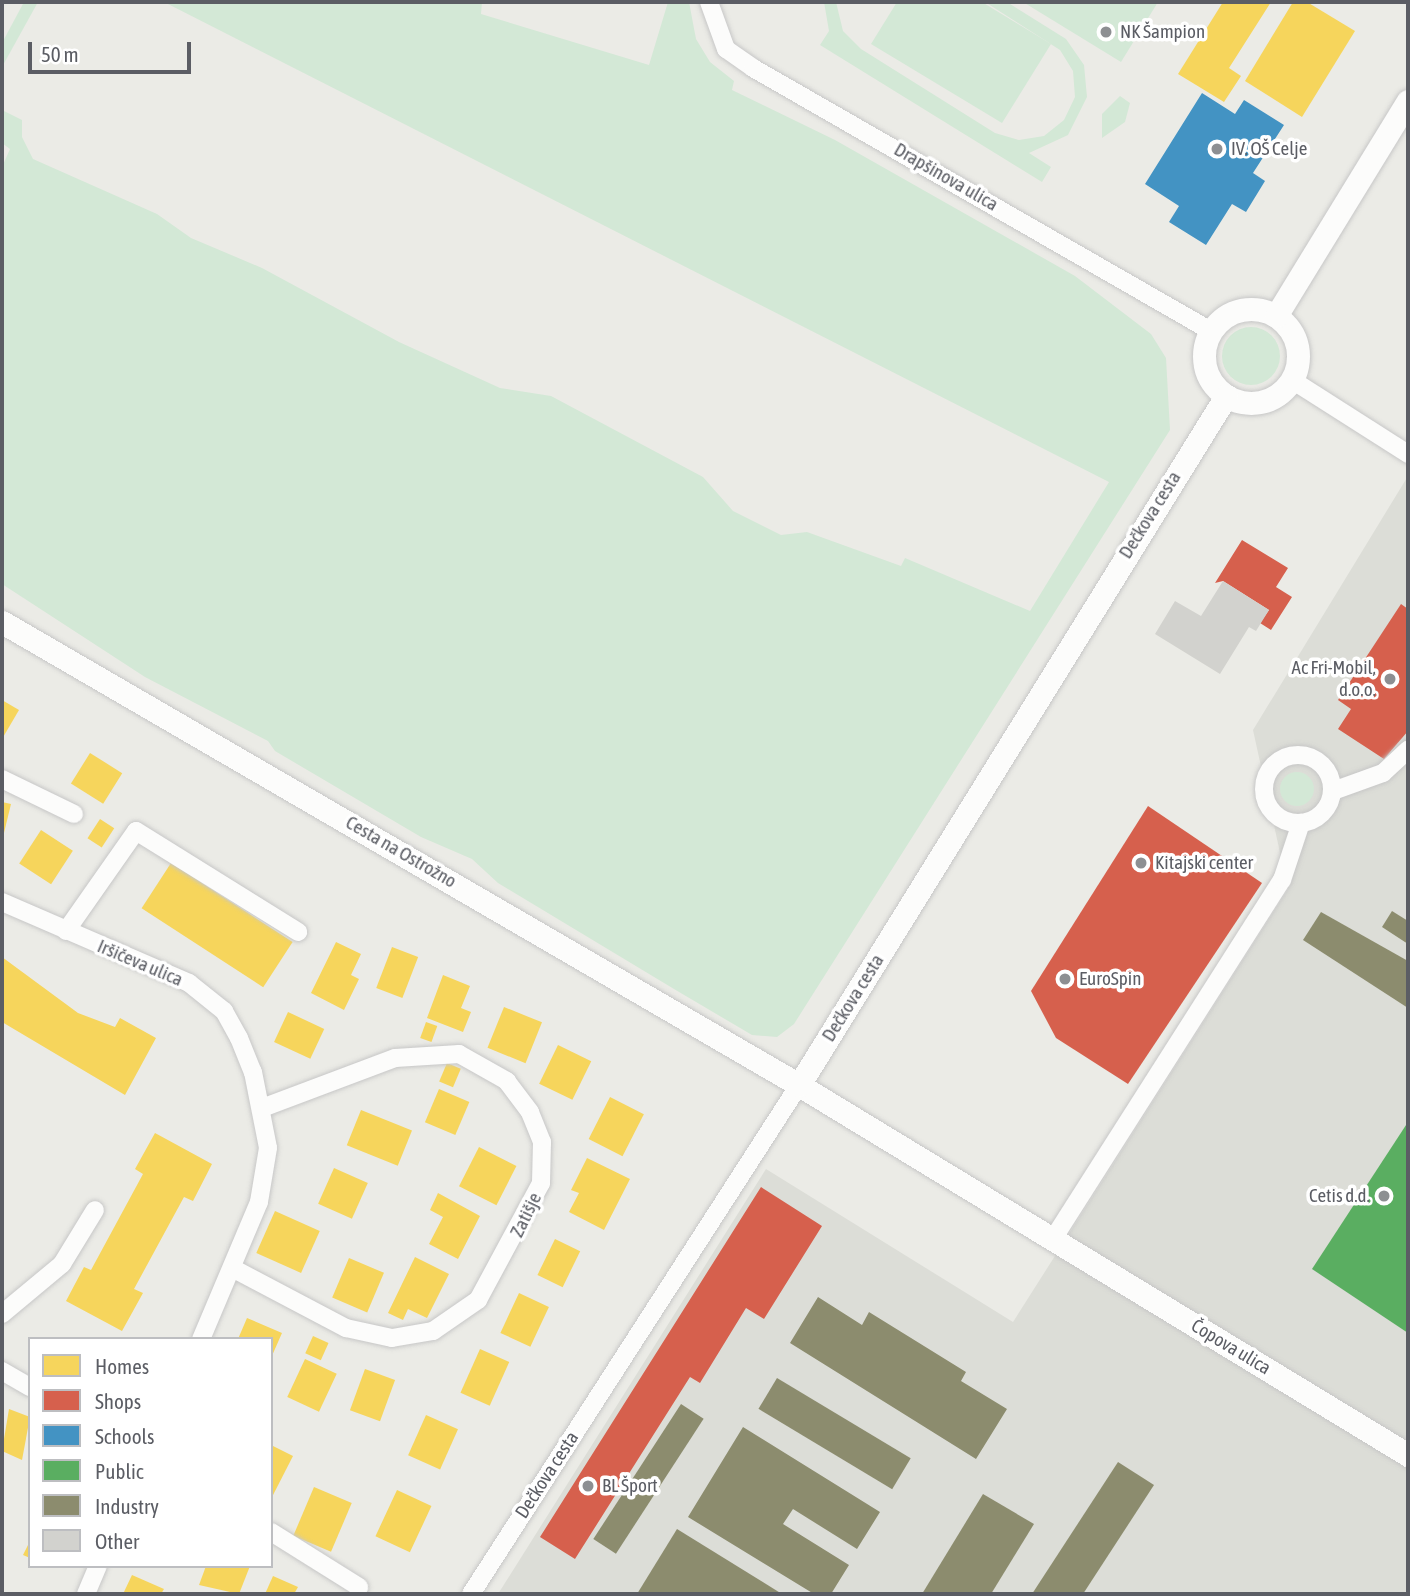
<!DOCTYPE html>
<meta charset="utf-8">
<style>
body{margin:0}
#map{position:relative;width:1410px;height:1596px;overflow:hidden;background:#ebebe6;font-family:"Asap Condensed",sans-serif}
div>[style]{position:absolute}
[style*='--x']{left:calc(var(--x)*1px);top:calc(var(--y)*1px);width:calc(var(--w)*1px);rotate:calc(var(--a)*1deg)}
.industrial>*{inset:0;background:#dcddd7}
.green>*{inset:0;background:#d3e8d6}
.round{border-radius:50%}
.homes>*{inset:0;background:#f6d55c;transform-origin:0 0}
.shops>*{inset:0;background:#d6604d}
.schools>*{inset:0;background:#4393c3}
.public>*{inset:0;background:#5aae61}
.industry>*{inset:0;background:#8c8c6e;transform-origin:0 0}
.building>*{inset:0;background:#d2d2ce}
.roads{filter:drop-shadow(0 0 2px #c7c7c7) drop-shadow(0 0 2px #c7c7c7)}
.minor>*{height:18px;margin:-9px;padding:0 9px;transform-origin:9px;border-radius:9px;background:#fcfcfb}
.minor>.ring{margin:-9px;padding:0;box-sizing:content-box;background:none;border:18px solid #fcfcfb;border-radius:50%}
.tertiary>*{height:23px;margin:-11.5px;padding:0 11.5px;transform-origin:11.5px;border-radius:11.5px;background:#fcfcfb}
.tertiary>.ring{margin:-11.5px;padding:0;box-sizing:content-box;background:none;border:23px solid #fcfcfb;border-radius:50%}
.dots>*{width:19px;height:19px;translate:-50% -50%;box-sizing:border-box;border:4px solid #fff;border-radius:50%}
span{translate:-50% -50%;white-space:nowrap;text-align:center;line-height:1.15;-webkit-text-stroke:7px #fff;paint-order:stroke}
.poi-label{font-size:19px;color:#5b5d64}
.left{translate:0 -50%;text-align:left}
.right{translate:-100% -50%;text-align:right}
.street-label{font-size:19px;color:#5b5d64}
.frame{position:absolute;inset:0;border:4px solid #5b5d64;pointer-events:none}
.legend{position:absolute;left:28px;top:1337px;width:245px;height:231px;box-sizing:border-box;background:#fff;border:2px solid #bdbec1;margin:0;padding:9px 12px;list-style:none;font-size:21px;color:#5b5d64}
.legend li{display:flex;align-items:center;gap:14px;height:35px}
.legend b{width:35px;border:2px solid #bdbec1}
.scale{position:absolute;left:28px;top:42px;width:163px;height:32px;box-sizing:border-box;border:4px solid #5b5d64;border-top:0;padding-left:9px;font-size:21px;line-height:24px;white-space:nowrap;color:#5b5d64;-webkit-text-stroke:5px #fff;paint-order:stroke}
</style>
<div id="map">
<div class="industrial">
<i style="clip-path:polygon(1408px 476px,1408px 1594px,498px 1594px,766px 1169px,1013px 1322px,1288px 889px,1253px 730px)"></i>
</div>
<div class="green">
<i style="clip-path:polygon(24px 2px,38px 2px,2px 67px,2px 43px)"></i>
<i style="clip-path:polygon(164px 2px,482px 2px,481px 14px,649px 65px,668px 2px,689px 2px,696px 39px,710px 62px,734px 81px,732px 90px,835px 140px,1075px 276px,1151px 334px,1166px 358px,1170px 430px,794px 1024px,777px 1037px,752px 1035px,674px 989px,498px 883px,472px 859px,421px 837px,275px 751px,268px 741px,145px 677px,2px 584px,2px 167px,10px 149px,2px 143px,2px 110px,22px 120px,22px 137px,33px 159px,157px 214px,191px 238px,262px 268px,399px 342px,500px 388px,551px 396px,703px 477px,733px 511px,781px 535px,807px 532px,901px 566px,905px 558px,1030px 611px,1109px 482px)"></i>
<i style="clip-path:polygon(824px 2px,836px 2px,843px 31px,861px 49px,995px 133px,1019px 140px,1044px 136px,1064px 120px,1075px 97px,1073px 71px,1060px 50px,985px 2px,1007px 2px,1066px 39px,1084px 65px,1087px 97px,1068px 135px,1029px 153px,1051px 167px,1042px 182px,820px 45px,829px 31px)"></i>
<i style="clip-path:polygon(897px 2px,982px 2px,1051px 44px,1002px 123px,871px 44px)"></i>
<i style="clip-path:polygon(1023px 2px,1158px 2px,1121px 62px)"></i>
<i style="clip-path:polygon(1120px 96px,1130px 103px,1125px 122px,1102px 138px,1102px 114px)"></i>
<i class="round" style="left:1222px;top:327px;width:58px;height:58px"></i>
<i class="round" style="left:1280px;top:772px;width:34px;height:34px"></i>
</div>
<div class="homes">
<i style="clip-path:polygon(1223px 2px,1271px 2px,1229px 68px,1241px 76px,1224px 102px,1178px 74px)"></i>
<i style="clip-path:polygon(1293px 2px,1307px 2px,1355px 31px,1302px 117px,1245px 81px)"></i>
<i style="clip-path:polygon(2px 700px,19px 710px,2px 739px)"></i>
<i style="left:90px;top:753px;width:38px;height:36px;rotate:32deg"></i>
<i style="clip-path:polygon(2px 802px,11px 804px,3px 837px,2px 837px)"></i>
<i style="left:100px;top:819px;width:17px;height:23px;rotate:33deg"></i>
<i style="left:41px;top:830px;width:38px;height:40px;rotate:33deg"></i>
<i style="left:171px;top:863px;width:145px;height:54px;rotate:33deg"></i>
<i style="clip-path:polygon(336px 942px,361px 954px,351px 975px,359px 979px,344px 1010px,311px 993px)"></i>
<i style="left:392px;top:947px;width:28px;height:44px;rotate:21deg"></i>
<i style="clip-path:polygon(2px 957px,78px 1013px,115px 1027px,120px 1018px,156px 1038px,125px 1095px,2px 1022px)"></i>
<i style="clip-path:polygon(443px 975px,470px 986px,461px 1008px,471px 1012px,463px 1032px,427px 1018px)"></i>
<i style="left:504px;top:1007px;width:41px;height:44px;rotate:22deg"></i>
<i style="left:288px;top:1012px;width:40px;height:33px;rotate:25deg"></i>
<i style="left:426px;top:1022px;width:12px;height:17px;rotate:20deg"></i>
<i style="left:558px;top:1045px;width:37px;height:43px;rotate:26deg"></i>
<i style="left:447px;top:1063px;width:15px;height:20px;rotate:23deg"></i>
<i style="left:439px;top:1089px;width:33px;height:36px;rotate:23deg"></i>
<i style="left:610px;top:1097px;width:38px;height:47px;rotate:27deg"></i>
<i style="left:361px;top:1110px;width:55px;height:38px;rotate:22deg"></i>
<i style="clip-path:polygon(155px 1133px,212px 1164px,193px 1201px,184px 1197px,134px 1289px,143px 1293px,122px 1331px,66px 1301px,84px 1267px,91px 1270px,143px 1174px,135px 1169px)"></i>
<i style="left:479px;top:1147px;width:42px;height:44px;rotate:27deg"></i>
<i style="clip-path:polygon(587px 1158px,630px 1179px,604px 1230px,569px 1212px,579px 1193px,571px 1190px)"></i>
<i style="left:334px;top:1168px;width:37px;height:39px;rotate:24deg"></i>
<i style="clip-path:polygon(438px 1193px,480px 1216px,458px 1259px,429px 1244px,443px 1217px,430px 1210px)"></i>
<i style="left:275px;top:1211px;width:49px;height:46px;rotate:24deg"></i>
<i style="left:555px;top:1239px;width:28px;height:40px;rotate:26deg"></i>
<i style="clip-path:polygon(415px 1257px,449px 1274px,427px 1318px,408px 1309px,403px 1320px,388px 1313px)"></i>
<i style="left:349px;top:1258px;width:38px;height:43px;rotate:23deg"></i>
<i style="left:519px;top:1293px;width:33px;height:44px;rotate:25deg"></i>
<i style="clip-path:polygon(247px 1318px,282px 1333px,271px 1358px,271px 1339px,238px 1339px)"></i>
<i style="left:313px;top:1336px;width:17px;height:19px;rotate:24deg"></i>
<i style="left:480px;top:1349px;width:32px;height:48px;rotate:24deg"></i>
<i style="left:305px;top:1359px;width:35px;height:42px;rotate:25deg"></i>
<i style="left:365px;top:1369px;width:32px;height:44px;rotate:20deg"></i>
<i style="clip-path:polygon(9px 1409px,30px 1417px,22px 1460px,2px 1451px)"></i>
<i style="left:426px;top:1415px;width:35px;height:44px;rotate:24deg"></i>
<i style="clip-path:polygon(271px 1445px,293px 1456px,271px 1499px)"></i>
<i style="left:314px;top:1487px;width:41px;height:53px;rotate:23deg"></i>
<i style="left:397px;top:1490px;width:38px;height:51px;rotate:25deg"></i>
<i style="clip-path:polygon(30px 1541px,30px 1558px,23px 1555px)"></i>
<i style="clip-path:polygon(206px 1566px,250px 1566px,239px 1594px,199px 1585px)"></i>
<i style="clip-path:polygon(132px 1575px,164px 1589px,161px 1594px,123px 1594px)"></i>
<i style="clip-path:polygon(273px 1576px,298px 1587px,294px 1594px,265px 1594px)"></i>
</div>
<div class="shops">
<i style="clip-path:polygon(1242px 540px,1288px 568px,1276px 587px,1292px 597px,1271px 630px,1260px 623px,1269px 610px,1223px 581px,1215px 583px)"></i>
<i style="clip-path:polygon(1401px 604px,1408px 609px,1408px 731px,1384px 759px,1338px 729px,1351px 709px,1338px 700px)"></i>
<i style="clip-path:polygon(1148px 806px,1262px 883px,1128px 1084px,1056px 1038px,1031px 991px)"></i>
<i style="clip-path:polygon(761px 1187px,822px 1226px,764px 1319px,746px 1308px,700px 1383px,690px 1377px,575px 1559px,540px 1537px)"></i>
</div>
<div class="schools">
<i style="clip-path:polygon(1202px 93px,1235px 114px,1244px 100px,1284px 125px,1253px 173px,1265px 181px,1246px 212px,1232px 204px,1206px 245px,1169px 222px,1179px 206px,1145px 184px)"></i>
</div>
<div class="public">
<i style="clip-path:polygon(1408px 1122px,1408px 1333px,1312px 1269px)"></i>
</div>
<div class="industry">
<i style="clip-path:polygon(1392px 911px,1408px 921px,1408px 944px,1382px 927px)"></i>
<i style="clip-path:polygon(1321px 912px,1408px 961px,1408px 1008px,1303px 940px)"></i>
<i style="clip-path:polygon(818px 1297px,862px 1325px,869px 1312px,966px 1372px,961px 1381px,1007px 1409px,976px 1459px,790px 1343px)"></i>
<i style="left:777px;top:1378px;width:156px;height:36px;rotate:31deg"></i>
<i style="left:681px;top:1404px;width:27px;height:161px;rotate:33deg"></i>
<i style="clip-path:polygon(743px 1427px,880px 1512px,857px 1549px,793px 1509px,783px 1524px,849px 1565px,831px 1594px,814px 1594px,688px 1517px)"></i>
<i style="clip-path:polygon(1118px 1462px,1154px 1485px,1083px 1594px,1032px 1594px)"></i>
<i style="clip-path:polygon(983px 1494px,1034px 1524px,991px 1594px,922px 1594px)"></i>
<i style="clip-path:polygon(677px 1529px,782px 1594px,637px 1594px)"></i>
</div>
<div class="building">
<i style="clip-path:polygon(1223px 581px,1269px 610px,1256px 631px,1249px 627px,1220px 674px,1155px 634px,1175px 601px,1201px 616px)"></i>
</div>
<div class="roads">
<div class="minor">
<i style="--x:709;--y:2;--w:50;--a:70.1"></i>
<i style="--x:726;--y:49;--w:33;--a:35"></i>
<i style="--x:753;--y:68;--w:528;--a:29.87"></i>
<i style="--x:1292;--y:380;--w:138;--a:32.5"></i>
<i class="ring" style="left:1264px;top:755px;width:50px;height:50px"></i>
<i style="--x:2;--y:779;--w:80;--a:25.9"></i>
<i style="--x:1333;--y:791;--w:53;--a:-19.8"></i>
<i style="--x:1383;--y:773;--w:34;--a:-43"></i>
<i style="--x:2;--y:902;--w:204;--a:23.4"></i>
<i style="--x:189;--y:983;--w:45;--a:38.7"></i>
<i style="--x:224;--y:1011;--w:31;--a:61"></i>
<i style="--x:239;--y:1038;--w:37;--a:68"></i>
<i style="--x:253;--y:1072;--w:77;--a:78.8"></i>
<i style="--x:268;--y:1148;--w:55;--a:99.5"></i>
<i style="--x:259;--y:1202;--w:149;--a:112.9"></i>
<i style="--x:66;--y:931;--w:122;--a:-55"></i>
<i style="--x:136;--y:831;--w:191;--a:31.9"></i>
<i style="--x:1053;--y:1239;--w:426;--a:-57.5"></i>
<i style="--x:1282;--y:880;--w:60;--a:-71.6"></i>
<i style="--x:234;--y:1269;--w:127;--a:27.8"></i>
<i style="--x:346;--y:1328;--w:47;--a:12.3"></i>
<i style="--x:392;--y:1338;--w:42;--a:-9.7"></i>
<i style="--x:433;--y:1331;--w:55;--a:-34.6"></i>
<i style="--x:478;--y:1300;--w:133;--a:-61.7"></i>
<i style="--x:541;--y:1183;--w:41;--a:-88.6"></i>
<i style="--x:542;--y:1142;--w:32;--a:-112"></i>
<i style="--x:530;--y:1112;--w:39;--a:-127"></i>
<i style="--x:507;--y:1081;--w:55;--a:-150.6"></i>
<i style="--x:459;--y:1054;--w:64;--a:176.4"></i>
<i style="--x:395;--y:1058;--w:142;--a:159.4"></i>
<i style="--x:2;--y:1314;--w:78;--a:-39.8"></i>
<i style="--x:62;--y:1264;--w:63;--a:-58.6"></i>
<i style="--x:2;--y:1371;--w:32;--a:30"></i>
<i style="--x:271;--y:1532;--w:104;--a:32"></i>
<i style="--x:86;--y:1594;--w:30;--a:-67"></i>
<i style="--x:471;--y:1594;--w:606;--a:-57.2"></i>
</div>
<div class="tertiary">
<i class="ring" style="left:1204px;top:309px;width:71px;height:71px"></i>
<i style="--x:1276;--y:316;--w:252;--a:-58.5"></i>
<i style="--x:2;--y:622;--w:922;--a:30.15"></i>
<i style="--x:799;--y:1085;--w:713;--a:31.28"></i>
<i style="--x:799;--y:1085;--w:811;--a:-58.21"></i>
</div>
</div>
<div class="dots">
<i style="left:1106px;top:32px;background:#8d8f92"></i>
<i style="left:1217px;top:149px;background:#8d8f92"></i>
<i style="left:1390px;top:679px;background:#8d8f92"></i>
<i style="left:1141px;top:863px;background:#8d8f92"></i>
<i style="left:1065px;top:979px;background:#8d8f92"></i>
<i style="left:1384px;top:1196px;background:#8d8f92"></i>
<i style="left:588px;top:1486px;background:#8d8f92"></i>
</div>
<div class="poi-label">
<span class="left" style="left:1120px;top:32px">NK Šampion</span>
<span class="left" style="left:1231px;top:149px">IV. OŠ Celje</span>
<span class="right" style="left:1376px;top:679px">Ac Fri-Mobil,<br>d.o.o.</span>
<span class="left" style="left:1155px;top:863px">Kitajski center</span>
<span class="left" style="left:1079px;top:979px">EuroSpin</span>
<span class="right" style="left:1370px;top:1196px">Cetis d.d.</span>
<span class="left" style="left:602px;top:1486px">BL Šport</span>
</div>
<div class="street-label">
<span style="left:946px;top:177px;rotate:30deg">Drapšinova ulica</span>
<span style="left:1150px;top:515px;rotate:-58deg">Dečkova cesta</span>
<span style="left:401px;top:852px;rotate:30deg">Cesta na Ostrožno</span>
<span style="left:140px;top:963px;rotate:23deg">Iršičeva ulica</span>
<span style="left:853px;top:998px;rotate:-58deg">Dečkova cesta</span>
<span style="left:526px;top:1215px;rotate:-64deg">Zatišje</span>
<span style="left:1231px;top:1347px;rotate:31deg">Čopova ulica</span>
<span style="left:547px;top:1475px;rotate:-57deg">Dečkova cesta</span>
</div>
<div class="frame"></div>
<ul class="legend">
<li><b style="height:19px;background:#f6d55c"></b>Homes</li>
<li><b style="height:19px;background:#d6604d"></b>Shops</li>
<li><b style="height:19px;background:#4393c3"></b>Schools</li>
<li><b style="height:19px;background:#5aae61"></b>Public</li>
<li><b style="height:19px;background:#8c8c6e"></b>Industry</li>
<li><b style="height:19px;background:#d2d2ce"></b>Other</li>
</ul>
<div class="scale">50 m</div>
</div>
